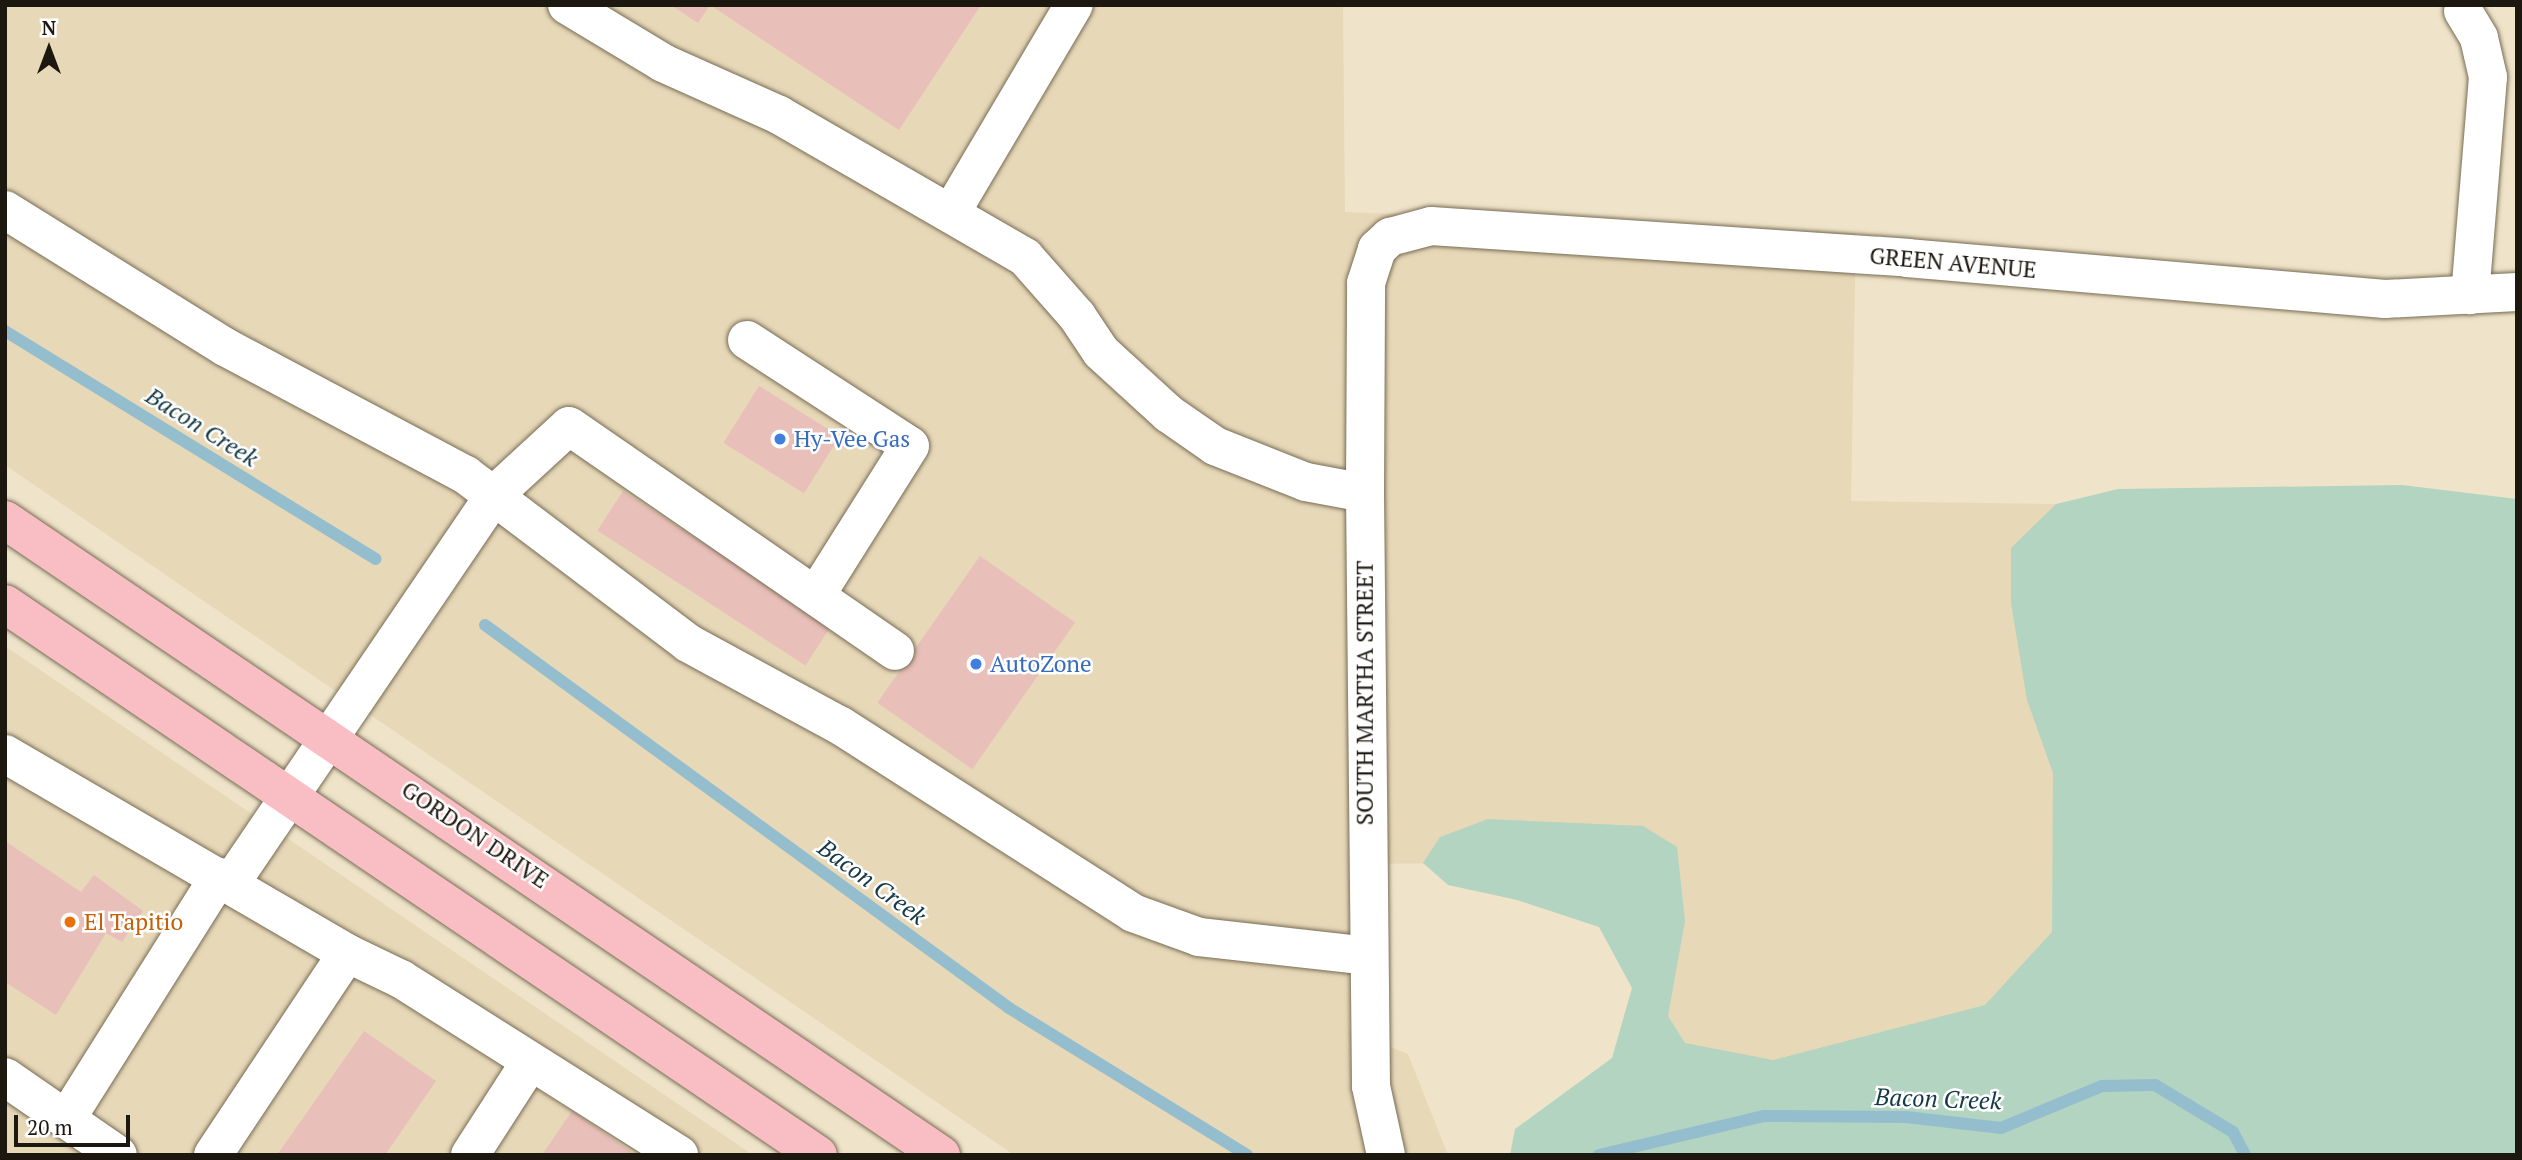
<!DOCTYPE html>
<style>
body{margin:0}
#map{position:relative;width:2522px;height:1160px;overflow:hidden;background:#efe4c9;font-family:"PT Serif",serif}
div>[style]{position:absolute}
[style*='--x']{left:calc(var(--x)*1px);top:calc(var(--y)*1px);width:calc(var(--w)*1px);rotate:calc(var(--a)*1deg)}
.built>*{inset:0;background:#e7d8b8}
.green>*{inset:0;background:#b3d4c1}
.stream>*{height:12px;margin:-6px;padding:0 6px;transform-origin:6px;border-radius:6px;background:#94becd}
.building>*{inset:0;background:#e9bfb9;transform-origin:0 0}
.roads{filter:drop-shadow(0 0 2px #776c55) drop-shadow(0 0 2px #776c55)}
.minor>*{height:38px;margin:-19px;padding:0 19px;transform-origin:19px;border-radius:19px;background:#fff}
.major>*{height:38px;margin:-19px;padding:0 19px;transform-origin:19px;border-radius:19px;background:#f9bec3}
.dots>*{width:19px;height:19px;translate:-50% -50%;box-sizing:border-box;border:4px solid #fff;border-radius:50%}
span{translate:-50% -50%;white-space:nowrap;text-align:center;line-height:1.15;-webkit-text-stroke:5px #fff;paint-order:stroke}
.street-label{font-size:23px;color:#1d180f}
.shop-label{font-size:23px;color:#366cbe}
.left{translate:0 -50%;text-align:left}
.food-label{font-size:23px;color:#c56008}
.water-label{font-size:24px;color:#133a46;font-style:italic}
.frame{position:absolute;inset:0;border:7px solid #1d180f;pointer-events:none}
.north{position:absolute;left:14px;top:14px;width:70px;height:70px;-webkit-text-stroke:5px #fff;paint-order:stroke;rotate:0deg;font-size:19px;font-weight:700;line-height:28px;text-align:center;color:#1d180f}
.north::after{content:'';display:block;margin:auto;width:24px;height:32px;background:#1d180f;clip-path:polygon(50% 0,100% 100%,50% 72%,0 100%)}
.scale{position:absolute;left:14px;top:1115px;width:116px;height:32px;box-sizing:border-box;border:4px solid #1d180f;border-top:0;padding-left:9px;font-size:21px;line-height:24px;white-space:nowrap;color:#1d180f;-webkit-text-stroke:5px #fff;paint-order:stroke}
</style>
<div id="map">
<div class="built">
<i style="clip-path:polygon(5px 5px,1343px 5px,1345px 212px,1856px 233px,1851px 501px,2056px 504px,2051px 1070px,1631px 1107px,1633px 862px,1349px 864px,1349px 1030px,1408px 1054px,1448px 1155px,1014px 1155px,5px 465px)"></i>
<i style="clip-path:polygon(5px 646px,753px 1155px,5px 1155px)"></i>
</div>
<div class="green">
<i style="clip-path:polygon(2402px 485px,2517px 499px,2517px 1155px,1510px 1155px,1515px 1129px,1612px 1058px,1632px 988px,1599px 927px,1517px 900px,1448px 885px,1423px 863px,1440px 837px,1488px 819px,1643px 826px,1677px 847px,1685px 921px,1668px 1016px,1685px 1043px,1773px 1060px,1985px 1005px,2052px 932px,2053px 773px,2027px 700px,2011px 603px,2011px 548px,2056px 504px,2118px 489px)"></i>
</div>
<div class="stream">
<i style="--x:5;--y:331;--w:435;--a:31.6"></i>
<i style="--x:485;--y:625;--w:649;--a:36.16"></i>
<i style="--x:1009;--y:1008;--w:280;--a:31.7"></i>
<i style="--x:1599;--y:1155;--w:170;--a:-13.3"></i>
<i style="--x:1764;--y:1116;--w:142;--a:0.4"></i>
<i style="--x:1906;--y:1117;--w:96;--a:6.6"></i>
<i style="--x:2001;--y:1128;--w:109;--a:-22.6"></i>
<i style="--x:2102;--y:1086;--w:53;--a:-1.1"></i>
<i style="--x:2155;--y:1085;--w:91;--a:31.1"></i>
<i style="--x:2233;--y:1132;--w:26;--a:62"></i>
</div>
<div class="building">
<i style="clip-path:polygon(671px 5px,981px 5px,899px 130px,710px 5px,698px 23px)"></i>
<i style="left:759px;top:386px;width:95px;height:67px;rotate:32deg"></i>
<i style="left:623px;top:491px;width:248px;height:47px;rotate:33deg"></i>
<i style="left:980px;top:556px;width:116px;height:179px;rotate:35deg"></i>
<i style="clip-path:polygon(5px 841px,81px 892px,94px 875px,143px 911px,122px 942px,106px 933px,56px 1015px,5px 982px)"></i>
<i style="clip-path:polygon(364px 1031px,436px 1081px,385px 1155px,277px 1155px)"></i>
<i style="clip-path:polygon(572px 1111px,636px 1155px,542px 1155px)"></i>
</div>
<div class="roads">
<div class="minor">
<i style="--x:567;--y:5;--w:112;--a:31.1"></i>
<i style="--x:663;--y:63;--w:127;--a:24.1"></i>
<i style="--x:779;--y:115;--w:284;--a:30"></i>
<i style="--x:1025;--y:257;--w:79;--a:48.6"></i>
<i style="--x:1077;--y:316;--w:43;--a:56.3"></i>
<i style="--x:1101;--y:352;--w:92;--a:42.4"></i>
<i style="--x:1169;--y:414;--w:56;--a:34.8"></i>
<i style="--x:1215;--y:446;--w:98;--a:21.6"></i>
<i style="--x:1306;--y:482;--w:60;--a:10.6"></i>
<i style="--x:2463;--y:11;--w:31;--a:59"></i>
<i style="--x:2479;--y:38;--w:40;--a:77"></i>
<i style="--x:2488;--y:77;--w:219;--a:94.7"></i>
<i style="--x:5;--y:210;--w:259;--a:31.9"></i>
<i style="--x:225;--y:347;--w:273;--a:28"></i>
<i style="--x:466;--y:475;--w:278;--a:37.1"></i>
<i style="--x:688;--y:643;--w:174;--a:28.5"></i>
<i style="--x:841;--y:726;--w:347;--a:32.6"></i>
<i style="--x:1133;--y:913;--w:70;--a:20"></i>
<i style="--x:1199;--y:937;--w:170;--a:6.4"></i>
<i style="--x:952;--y:211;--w:239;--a:-59.4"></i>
<i style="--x:747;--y:340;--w:194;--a:33"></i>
<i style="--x:910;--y:446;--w:176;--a:122.2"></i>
<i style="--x:5;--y:754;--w:396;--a:30.2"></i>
<i style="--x:347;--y:953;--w:60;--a:25.7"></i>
<i style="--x:401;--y:979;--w:329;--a:32.3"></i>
<i style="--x:230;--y:884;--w:472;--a:-55.8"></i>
<i style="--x:495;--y:494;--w:100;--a:-42.6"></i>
<i style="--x:569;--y:426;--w:396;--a:34.6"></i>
<i style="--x:5;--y:1077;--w:137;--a:34.6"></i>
<i style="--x:67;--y:1118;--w:285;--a:-57.8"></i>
<i style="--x:213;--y:1155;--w:242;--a:-56.4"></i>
<i style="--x:470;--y:1155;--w:111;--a:-57.2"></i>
<i style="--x:1386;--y:1155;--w:71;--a:-102.3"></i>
<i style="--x:1371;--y:1086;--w:593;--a:-90.58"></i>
<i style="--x:1365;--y:493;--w:210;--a:-89.7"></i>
<i style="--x:1366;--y:283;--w:36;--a:-72"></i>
<i style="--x:1377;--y:249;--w:18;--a:-43"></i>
<i style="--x:1390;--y:237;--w:42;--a:-15"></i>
<i style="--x:1431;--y:226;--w:477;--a:3.8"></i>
<i style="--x:1907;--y:258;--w:480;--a:4.9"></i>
<i style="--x:2385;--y:299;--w:132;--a:-3"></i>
</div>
<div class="major">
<i style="--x:5;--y:520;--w:1131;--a:34.15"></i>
<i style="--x:5;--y:604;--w:982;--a:34.13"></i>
</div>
</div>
<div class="dots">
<i style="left:780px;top:439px;background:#3f7fe0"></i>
<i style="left:976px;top:664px;background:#3f7fe0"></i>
<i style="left:70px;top:922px;background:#e8710a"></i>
</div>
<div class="street-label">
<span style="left:1953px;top:263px;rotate:5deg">GREEN AVENUE</span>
<span style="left:1365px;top:693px;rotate:-90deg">SOUTH MARTHA STREET</span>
<span style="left:475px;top:835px;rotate:34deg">GORDON DRIVE</span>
</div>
<div class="shop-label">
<span class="left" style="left:794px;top:439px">Hy-Vee Gas</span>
<span class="left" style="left:990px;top:664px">AutoZone</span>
</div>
<div class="food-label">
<span class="left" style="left:84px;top:922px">El Tapitio</span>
</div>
<div class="water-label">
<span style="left:202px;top:427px;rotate:32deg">Bacon Creek</span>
<span style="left:872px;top:882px;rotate:36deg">Bacon Creek</span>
<span style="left:1938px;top:1099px;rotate:2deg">Bacon Creek</span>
</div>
<div class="frame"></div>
<div class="north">N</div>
<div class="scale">20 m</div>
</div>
